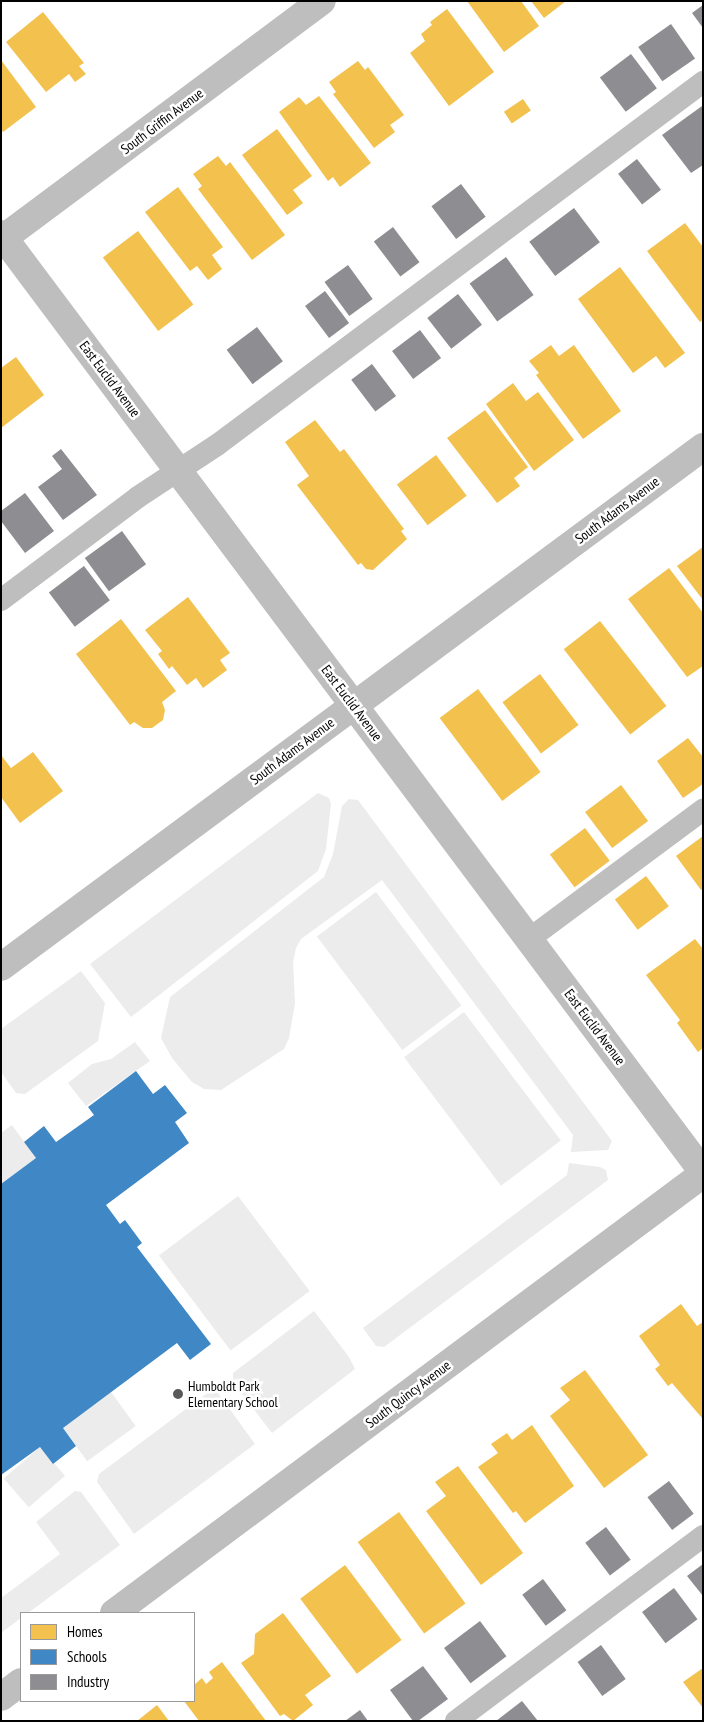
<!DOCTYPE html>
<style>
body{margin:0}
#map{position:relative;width:704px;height:1722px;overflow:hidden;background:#fff;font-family:"PT Sans Narrow",sans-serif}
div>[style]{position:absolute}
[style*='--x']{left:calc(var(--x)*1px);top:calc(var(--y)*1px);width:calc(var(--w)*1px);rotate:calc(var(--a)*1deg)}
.green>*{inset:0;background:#ececec;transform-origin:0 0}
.homes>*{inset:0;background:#f2c14e;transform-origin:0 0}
.schools>*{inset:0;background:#3f88c5}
.industry>*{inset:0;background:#8d8d92;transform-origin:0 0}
.lane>*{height:22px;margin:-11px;padding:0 11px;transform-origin:11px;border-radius:11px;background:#bebebe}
.street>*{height:28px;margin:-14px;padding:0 14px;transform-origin:14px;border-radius:14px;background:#bebebe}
.dots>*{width:14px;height:14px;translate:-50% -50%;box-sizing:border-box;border:2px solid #fff;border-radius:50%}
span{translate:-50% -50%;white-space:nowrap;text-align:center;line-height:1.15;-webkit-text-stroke:5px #fff;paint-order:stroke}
.street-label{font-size:14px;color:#000}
.poi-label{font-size:14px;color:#000}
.left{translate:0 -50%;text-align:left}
.frame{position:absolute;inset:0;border:2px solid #000;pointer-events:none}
.legend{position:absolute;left:20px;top:1612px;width:175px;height:90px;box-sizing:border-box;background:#fff;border:1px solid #999;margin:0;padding:6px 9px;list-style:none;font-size:15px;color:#000}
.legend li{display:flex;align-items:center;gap:10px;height:25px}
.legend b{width:25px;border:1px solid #999}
</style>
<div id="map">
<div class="green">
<i style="clip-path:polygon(318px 793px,329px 798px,331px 804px,326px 849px,318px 871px,131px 1017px,90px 964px)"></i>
<i style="clip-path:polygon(349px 799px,358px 800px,612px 1141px,608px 1150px,571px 1152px,573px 1135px,382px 880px,301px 939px,296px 948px,293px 962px,295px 1003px,289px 1038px,284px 1049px,221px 1090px,204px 1089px,192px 1082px,172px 1058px,161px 1038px,170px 997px,324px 877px,333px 854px,342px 806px)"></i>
<i style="left:376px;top:892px;width:142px;height:74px;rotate:53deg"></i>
<i style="clip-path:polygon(81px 971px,105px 1003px,98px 1041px,25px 1094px,16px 1093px,1px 1072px,1px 1029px)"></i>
<i style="left:464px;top:1012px;width:161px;height:75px;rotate:53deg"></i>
<i style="clip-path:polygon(135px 1042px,150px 1061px,86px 1106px,68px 1083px,92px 1064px,111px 1059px)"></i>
<i style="clip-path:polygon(12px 1125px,36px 1158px,1px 1184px,1px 1133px)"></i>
<i style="clip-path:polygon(569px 1163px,600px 1167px,606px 1170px,608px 1180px,384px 1347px,376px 1346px,363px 1328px,567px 1175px)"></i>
<i style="left:238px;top:1196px;width:119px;height:99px;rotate:53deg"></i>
<i style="clip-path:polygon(314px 1311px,349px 1357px,355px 1369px,272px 1433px,233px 1382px,233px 1373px)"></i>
<i style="clip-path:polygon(210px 1391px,218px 1393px,255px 1444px,134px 1534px,97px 1482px,99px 1474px)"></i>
<i style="left:111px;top:1392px;width:42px;height:60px;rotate:54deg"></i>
<i style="left:40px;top:1447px;width:38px;height:48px;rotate:49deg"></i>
<i style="clip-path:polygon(75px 1491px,81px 1492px,120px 1545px,28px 1613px,21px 1613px,21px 1618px,1px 1633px,1px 1598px,60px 1554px,36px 1522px)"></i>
</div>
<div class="homes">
<i style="clip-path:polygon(467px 1px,521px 1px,539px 26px,504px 52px)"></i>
<i style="clip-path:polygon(531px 1px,566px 1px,544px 18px)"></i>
<i style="clip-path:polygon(447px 9px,494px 72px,449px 106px,410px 53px,425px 41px,421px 34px,432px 25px,430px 22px)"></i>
<i style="clip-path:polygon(43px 12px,84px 63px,79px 66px,86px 74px,75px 82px,69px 74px,46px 92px,6px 42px)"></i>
<i style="clip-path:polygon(1px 60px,36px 107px,3px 132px,1px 129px)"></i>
<i style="clip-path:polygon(358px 61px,365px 70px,368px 67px,404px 115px,390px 125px,395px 132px,374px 148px,333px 94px,336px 92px,329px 82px)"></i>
<i style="clip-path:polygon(319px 96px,371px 163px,340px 187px,333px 177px,328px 181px,279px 112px,299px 97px,306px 105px)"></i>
<i style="left:523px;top:99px;width:14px;height:23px;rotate:56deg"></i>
<i style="clip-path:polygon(277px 129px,312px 176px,293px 190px,303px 203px,287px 215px,242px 155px)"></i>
<i style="clip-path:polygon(218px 156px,226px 166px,230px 162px,285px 235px,252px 260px,198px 189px,202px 186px,193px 174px)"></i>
<i style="clip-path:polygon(178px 187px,223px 247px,212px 255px,222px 269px,208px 280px,197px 266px,190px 271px,145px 212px)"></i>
<i style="clip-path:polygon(685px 223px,703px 247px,703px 320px,700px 322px,647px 251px)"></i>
<i style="left:138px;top:231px;width:92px;height:44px;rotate:53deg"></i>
<i style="clip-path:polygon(620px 267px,685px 353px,665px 368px,656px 356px,633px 373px,578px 299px)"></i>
<i style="clip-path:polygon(551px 345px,559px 356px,574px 345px,621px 411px,583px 439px,536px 375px,539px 373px,529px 361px)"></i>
<i style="clip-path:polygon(16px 357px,44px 395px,1px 428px,1px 368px)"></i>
<i style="clip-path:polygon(513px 383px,526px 401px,538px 392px,574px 440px,534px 471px,486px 404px)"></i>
<i style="clip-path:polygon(485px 410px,528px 467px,514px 478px,520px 486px,497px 503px,447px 438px)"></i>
<i style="clip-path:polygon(315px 420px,340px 452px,344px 449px,404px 529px,401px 531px,407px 539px,373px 570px,366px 569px,361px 563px,358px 565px,297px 485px,309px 476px,285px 442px)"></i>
<i style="left:436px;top:455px;width:51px;height:49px;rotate:53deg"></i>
<i style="clip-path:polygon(703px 547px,703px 600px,677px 566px)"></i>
<i style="clip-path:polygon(669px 568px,703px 613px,703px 666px,687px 677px,628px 599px)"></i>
<i style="clip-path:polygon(188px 597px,230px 653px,220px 660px,227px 670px,203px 688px,196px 678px,187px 685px,172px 666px,169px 669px,158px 654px,162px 651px,145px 630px)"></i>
<i style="clip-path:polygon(121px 619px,176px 691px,162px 702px,165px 710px,163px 720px,152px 728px,143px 728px,134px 722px,130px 725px,76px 654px)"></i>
<i style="left:600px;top:621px;width:108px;height:46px;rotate:52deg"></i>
<i style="left:540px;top:674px;width:64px;height:47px;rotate:53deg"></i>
<i style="left:478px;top:689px;width:104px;height:48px;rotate:53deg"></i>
<i style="clip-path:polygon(688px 738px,703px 757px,703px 784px,683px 798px,657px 761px)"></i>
<i style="clip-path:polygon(33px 752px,63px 791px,20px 823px,1px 797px,1px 755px,11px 768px)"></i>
<i style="left:621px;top:785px;width:45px;height:45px;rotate:53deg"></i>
<i style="left:585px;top:828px;width:41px;height:44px;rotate:53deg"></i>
<i style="clip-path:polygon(703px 836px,703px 888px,701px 890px,676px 856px)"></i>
<i style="left:646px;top:876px;width:38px;height:39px;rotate:53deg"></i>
<i style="clip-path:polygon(695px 939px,703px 949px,703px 1048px,698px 1052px,677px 1023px,680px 1020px,646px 975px)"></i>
<i style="clip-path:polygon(681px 1304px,697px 1326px,703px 1322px,702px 1418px,672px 1383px,668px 1386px,655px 1369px,660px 1365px,639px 1336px)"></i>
<i style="clip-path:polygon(585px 1370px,648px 1455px,604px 1488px,550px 1416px,570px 1400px,560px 1388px)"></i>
<i style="clip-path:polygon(532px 1425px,574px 1486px,525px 1523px,516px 1511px,513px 1513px,478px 1467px,498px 1453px,491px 1444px,507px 1433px,512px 1440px)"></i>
<i style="clip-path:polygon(458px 1466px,523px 1553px,481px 1585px,426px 1511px,446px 1496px,435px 1482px)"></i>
<i style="left:399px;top:1512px;width:113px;height:51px;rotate:54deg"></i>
<i style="left:345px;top:1565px;width:94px;height:56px;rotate:53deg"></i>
<i style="clip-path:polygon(283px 1613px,331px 1676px,305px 1695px,313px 1705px,293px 1721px,284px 1714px,280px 1716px,241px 1663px,254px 1654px,255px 1634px)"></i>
<i style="clip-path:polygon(222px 1662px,266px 1721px,199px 1721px,184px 1701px,194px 1701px,194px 1685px,202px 1678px,206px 1684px,213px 1678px,209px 1672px)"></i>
<i style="clip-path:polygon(703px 1668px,703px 1708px,683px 1682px)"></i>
<i style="clip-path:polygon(157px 1705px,169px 1721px,137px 1721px)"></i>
</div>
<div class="schools">
<i style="clip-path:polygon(136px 1071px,153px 1094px,165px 1085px,187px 1113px,175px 1122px,189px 1143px,106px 1205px,120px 1224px,125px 1220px,142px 1243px,137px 1247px,211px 1344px,190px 1360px,177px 1343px,63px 1428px,76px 1446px,53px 1464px,40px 1447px,1px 1475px,1px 1184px,36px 1158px,24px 1142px,44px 1126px,56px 1142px,94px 1115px,88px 1107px)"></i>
</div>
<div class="industry">
<i style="clip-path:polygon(703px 5px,703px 28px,692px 13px)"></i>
<i style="left:671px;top:24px;width:42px;height:40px;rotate:55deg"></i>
<i style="left:631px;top:54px;width:43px;height:39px;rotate:53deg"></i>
<i style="clip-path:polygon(702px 106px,703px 165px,691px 173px,662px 135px)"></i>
<i style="left:637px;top:159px;width:39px;height:24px;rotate:52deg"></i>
<i style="left:461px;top:184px;width:41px;height:37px;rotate:53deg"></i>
<i style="left:574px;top:208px;width:43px;height:56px;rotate:53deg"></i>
<i style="left:393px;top:227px;width:44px;height:24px;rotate:53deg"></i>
<i style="left:506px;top:257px;width:47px;height:45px;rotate:54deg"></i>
<i style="left:348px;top:265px;width:42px;height:29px;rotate:54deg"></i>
<i style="left:325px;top:291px;width:40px;height:25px;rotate:53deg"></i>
<i style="left:458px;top:294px;width:39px;height:39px;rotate:52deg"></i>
<i style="left:257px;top:327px;width:43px;height:38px;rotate:53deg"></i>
<i style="left:420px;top:330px;width:35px;height:35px;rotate:53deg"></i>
<i style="left:372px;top:364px;width:40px;height:26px;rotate:53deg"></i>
<i style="clip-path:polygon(61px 449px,97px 495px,63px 520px,38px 487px,62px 469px,52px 456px)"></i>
<i style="clip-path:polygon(25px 493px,54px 531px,25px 553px,1px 521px,1px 511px)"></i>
<i style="left:122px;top:531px;width:41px;height:46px;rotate:54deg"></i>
<i style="left:84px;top:566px;width:43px;height:44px;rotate:53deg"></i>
<i style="left:669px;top:1481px;width:41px;height:27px;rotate:53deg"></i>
<i style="left:606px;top:1527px;width:41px;height:26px;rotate:53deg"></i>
<i style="clip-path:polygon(703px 1564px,703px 1596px,687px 1576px)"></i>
<i style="left:543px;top:1579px;width:39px;height:26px;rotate:53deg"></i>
<i style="left:674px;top:1588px;width:39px;height:40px;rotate:53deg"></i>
<i style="left:480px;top:1621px;width:44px;height:45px;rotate:53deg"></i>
<i style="left:601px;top:1645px;width:42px;height:29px;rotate:54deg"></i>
<i style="clip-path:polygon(423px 1666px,448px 1699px,418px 1721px,413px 1721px,390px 1690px)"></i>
<i style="clip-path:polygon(522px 1701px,538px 1721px,496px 1721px)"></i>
<i style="clip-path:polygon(360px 1710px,368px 1721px,345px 1721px)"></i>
</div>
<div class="lane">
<i style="--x:1;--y:600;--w:171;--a:-36.9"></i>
<i style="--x:138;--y:497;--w:95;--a:-33.4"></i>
<i style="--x:217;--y:445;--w:607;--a:-36.76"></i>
<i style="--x:529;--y:939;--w:217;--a:-36.6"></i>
<i style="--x:456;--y:1721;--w:309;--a:-36.8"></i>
</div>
<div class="street">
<i style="--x:1;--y:234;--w:1172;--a:53.19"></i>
<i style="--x:1;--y:240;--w:400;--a:-36.7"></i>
<i style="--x:1;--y:967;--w:874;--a:-36.53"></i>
<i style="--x:114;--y:1613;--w:735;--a:-36.7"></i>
<i style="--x:1;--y:1697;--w:25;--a:-37"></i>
</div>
<div class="dots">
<i style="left:178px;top:1394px;background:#595959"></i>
</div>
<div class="street-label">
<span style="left:162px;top:121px;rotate:-37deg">South Griffin Avenue</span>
<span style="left:110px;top:379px;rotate:53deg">East Euclid Avenue</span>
<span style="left:617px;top:510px;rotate:-37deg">South Adams Avenue</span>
<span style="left:352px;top:703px;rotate:53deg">East Euclid Avenue</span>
<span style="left:292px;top:751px;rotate:-37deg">South Adams Avenue</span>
<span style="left:595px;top:1027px;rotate:53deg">East Euclid Avenue</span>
<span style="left:408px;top:1394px;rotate:-37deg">South Quincy Avenue</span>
</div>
<div class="poi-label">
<span class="left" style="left:188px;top:1394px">Humboldt Park<br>Elementary School</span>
</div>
<div class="frame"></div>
<ul class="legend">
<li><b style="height:14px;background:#f2c14e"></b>Homes</li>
<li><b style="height:14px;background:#3f88c5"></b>Schools</li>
<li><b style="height:14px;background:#8d8d92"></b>Industry</li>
</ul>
</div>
